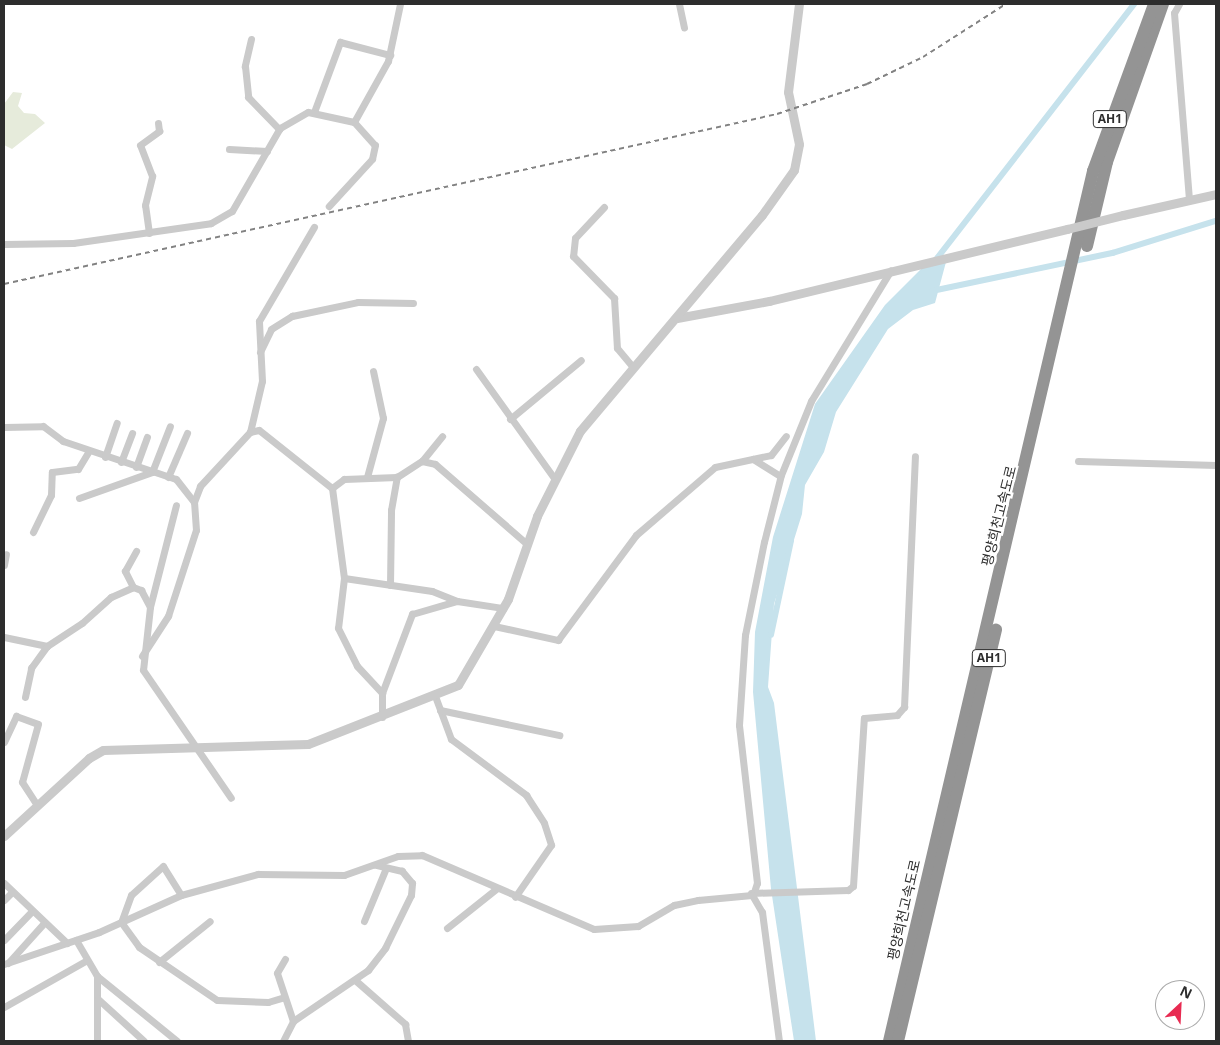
<!DOCTYPE html>
<meta charset="utf-8">
<style>
body{margin:0}
#map{position:relative;width:1220px;height:1045px;overflow:hidden;background:#fff;font-family:"Noto Sans","Noto Sans KR",sans-serif}
div>[style]{position:absolute}
[style*='--x']{left:calc(var(--x)*1px);top:calc(var(--y)*1px);width:calc(var(--w)*1px);rotate:calc(var(--a)*1deg)}
.green>*{inset:0;background:#e6ebdb}
.water>*{inset:0;background:#c6e2ec}
.canal>*{height:5.5px;margin:-2.75px;padding:0 2.75px;transform-origin:2.75px;border-radius:2.75px;background:#c6e2ec}
.minor>*{height:7px;margin:-3.5px;padding:0 3.5px;transform-origin:3.5px;border-radius:3.5px;background:#cacaca}
.tertiary>*{height:9px;margin:-4.5px;padding:0 4.5px;transform-origin:4.5px;border-radius:4.5px;background:#cacaca}
.motorway>*{height:12px;margin:-6px;padding:0 6px;transform-origin:6px;border-radius:6px;background:#949494}
.rail>*{height:2px;margin-top:-1px;transform-origin:0;background:repeating-linear-gradient(90deg,#828282 0 5px,transparent 0 9px)}
.tertiary-bridge>*{height:9px;margin:-4.5px;padding:0 4.5px;transform-origin:4.5px;border-radius:4.5px;background:#cacaca}
span{translate:-50% -50%;white-space:nowrap;text-align:center;line-height:1.15;-webkit-text-stroke:5px #fff;paint-order:stroke}
.shield-label span{padding:1px 4px;background:#fff;border:1px solid;border-radius:4px;-webkit-text-stroke-width:0}
.shield-label{font-size:12px;color:#2d2d2d;font-weight:700}
.street-label{font-size:14px;color:#2d2d2d}
.frame{position:absolute;inset:0;border:5px solid #2d2d2d;pointer-events:none}
.north{position:absolute;left:1155px;top:980px;width:50px;height:50px;box-sizing:border-box;background:#fff;border:1px solid #ababab;border-radius:50%;rotate:25deg;font-size:14px;font-weight:700;line-height:20px;text-align:center;color:#2d2d2d}
.north::after{content:'';display:block;margin:auto;width:18px;height:22px;background:#e82b52;clip-path:polygon(50% 0,100% 100%,50% 72%,0 100%)}
</style>
<div id="map">
<div class="green">
<i style="clip-path:polygon(13px 92px,22px 93px,18px 106px,24px 113px,35px 114px,45px 123px,12px 149px,4px 145px,4px 104px)"></i>
</div>
<div class="water">
<i style="clip-path:polygon(946px 262px,935px 303px,913px 310px,888px 329px,836px 412px,824px 452px,805px 485px,802px 514px,774px 604px,768px 687px,774px 703px,816px 1041px,794px 1041px,771px 889px,753px 692px,755px 632px,773px 537px,815px 404px,885px 305px,923px 267px)"></i>
</div>
<div class="canal">
<i style="--x:935;--y:261;--w:325;--a:-52.2"></i>
<i style="--x:932;--y:291;--w:185;--a:-11.9"></i>
<i style="--x:1113;--y:253;--w:108;--a:-17.3"></i>
<i style="--x:771;--y:635;--w:96;--a:-78"></i>
</div>
<div class="minor">
<i style="--x:679;--y:4;--w:24;--a:78"></i>
<i style="--x:1179;--y:4;--w:10;--a:119"></i>
<i style="--x:1174;--y:13;--w:187;--a:85.4"></i>
<i style="--x:251;--y:39;--w:28;--a:103"></i>
<i style="--x:245;--y:66;--w:31;--a:84"></i>
<i style="--x:248;--y:97;--w:45;--a:45.9"></i>
<i style="--x:314;--y:112;--w:75;--a:-69.6"></i>
<i style="--x:340;--y:42;--w:52;--a:14.6"></i>
<i style="--x:354;--y:122;--w:70;--a:-60.9"></i>
<i style="--x:388;--y:61;--w:58;--a:-78.1"></i>
<i style="--x:229;--y:149;--w:38;--a:3"></i>
<i style="--x:604;--y:207;--w:42;--a:133.1"></i>
<i style="--x:575;--y:238;--w:18;--a:96"></i>
<i style="--x:573;--y:256;--w:59;--a:45.7"></i>
<i style="--x:614;--y:298;--w:50;--a:86.6"></i>
<i style="--x:617;--y:348;--w:25;--a:50"></i>
<i style="--x:149;--y:233;--w:28;--a:-98"></i>
<i style="--x:145;--y:205;--w:30;--a:-76"></i>
<i style="--x:152;--y:176;--w:33;--a:-111"></i>
<i style="--x:140;--y:145;--w:24;--a:-36"></i>
<i style="--x:159;--y:131;--w:8;--a:-97"></i>
<i style="--x:4;--y:244;--w:69;--a:-0.8"></i>
<i style="--x:73;--y:243;--w:139;--a:-8.2"></i>
<i style="--x:211;--y:223;--w:24;--a:-30"></i>
<i style="--x:232;--y:211;--w:96;--a:-60"></i>
<i style="--x:280;--y:128;--w:32;--a:-30"></i>
<i style="--x:308;--y:112;--w:47;--a:12.3"></i>
<i style="--x:354;--y:122;--w:31;--a:48"></i>
<i style="--x:375;--y:145;--w:14;--a:102"></i>
<i style="--x:372;--y:159;--w:64;--a:132.5"></i>
<i style="--x:260;--y:352;--w:25;--a:-64"></i>
<i style="--x:271;--y:329;--w:25;--a:-32"></i>
<i style="--x:292;--y:316;--w:67;--a:-12"></i>
<i style="--x:358;--y:302;--w:55;--a:1"></i>
<i style="--x:476;--y:369;--w:134;--a:54.4"></i>
<i style="--x:510;--y:419;--w:92;--a:-39.7"></i>
<i style="--x:4;--y:427;--w:39;--a:-1"></i>
<i style="--x:43;--y:426;--w:25;--a:37"></i>
<i style="--x:63;--y:441;--w:119;--a:18.6"></i>
<i style="--x:176;--y:479;--w:29;--a:52"></i>
<i style="--x:250;--y:432;--w:52;--a:-76.8"></i>
<i style="--x:262;--y:381;--w:60;--a:-92.9"></i>
<i style="--x:259;--y:321;--w:109;--a:-59.7"></i>
<i style="--x:105;--y:457;--w:36;--a:-71"></i>
<i style="--x:753;--y:459;--w:32;--a:32"></i>
<i style="--x:422;--y:461;--w:13;--a:13"></i>
<i style="--x:435;--y:464;--w:122;--a:41"></i>
<i style="--x:1078;--y:461;--w:138;--a:1.7"></i>
<i style="--x:121;--y:462;--w:31;--a:-69"></i>
<i style="--x:136;--y:467;--w:32;--a:-70"></i>
<i style="--x:168;--y:477;--w:48;--a:-66.6"></i>
<i style="--x:367;--y:477;--w:61;--a:-74.8"></i>
<i style="--x:383;--y:418;--w:48;--a:-102"></i>
<i style="--x:332;--y:488;--w:15;--a:-37"></i>
<i style="--x:344;--y:479;--w:53;--a:-2.2"></i>
<i style="--x:397;--y:477;--w:30;--a:-33"></i>
<i style="--x:422;--y:461;--w:32;--a:-51"></i>
<i style="--x:79;--y:498;--w:77;--a:-19.6"></i>
<i style="--x:152;--y:472;--w:49;--a:-68.6"></i>
<i style="--x:33;--y:532;--w:41;--a:-64.1"></i>
<i style="--x:51;--y:495;--w:23;--a:-88"></i>
<i style="--x:52;--y:472;--w:26;--a:-7"></i>
<i style="--x:78;--y:469;--w:21;--a:-59"></i>
<i style="--x:4;--y:565;--w:11;--a:-80"></i>
<i style="--x:344;--y:578;--w:89;--a:8.4"></i>
<i style="--x:432;--y:591;--w:27;--a:22"></i>
<i style="--x:457;--y:601;--w:47;--a:8.7"></i>
<i style="--x:390;--y:585;--w:75;--a:-89.2"></i>
<i style="--x:391;--y:510;--w:34;--a:-80"></i>
<i style="--x:133;--y:587;--w:18;--a:-117"></i>
<i style="--x:125;--y:571;--w:23;--a:-61"></i>
<i style="--x:150;--y:607;--w:105;--a:-75.7"></i>
<i style="--x:494;--y:626;--w:66;--a:12.3"></i>
<i style="--x:558;--y:640;--w:131;--a:-53.4"></i>
<i style="--x:636;--y:535;--w:104;--a:-40.7"></i>
<i style="--x:715;--y:467;--w:57;--a:-12.1"></i>
<i style="--x:771;--y:455;--w:24;--a:-52"></i>
<i style="--x:4;--y:637;--w:44;--a:11.8"></i>
<i style="--x:47;--y:646;--w:42;--a:-33.3"></i>
<i style="--x:82;--y:623;--w:39;--a:-42"></i>
<i style="--x:111;--y:597;--w:24;--a:-24"></i>
<i style="--x:133;--y:587;--w:9;--a:21"></i>
<i style="--x:141;--y:590;--w:19;--a:62"></i>
<i style="--x:150;--y:607;--w:63;--a:96.3"></i>
<i style="--x:143;--y:670;--w:155;--a:55.5"></i>
<i style="--x:142;--y:656;--w:48;--a:-57"></i>
<i style="--x:168;--y:616;--w:90;--a:-72"></i>
<i style="--x:196;--y:530;--w:28;--a:-94"></i>
<i style="--x:194;--y:502;--w:17;--a:-69"></i>
<i style="--x:200;--y:486;--w:74;--a:-47.2"></i>
<i style="--x:250;--y:432;--w:9;--a:-13"></i>
<i style="--x:259;--y:430;--w:93;--a:38.5"></i>
<i style="--x:332;--y:488;--w:91;--a:82.4"></i>
<i style="--x:344;--y:578;--w:50;--a:96.8"></i>
<i style="--x:338;--y:628;--w:42;--a:63.4"></i>
<i style="--x:357;--y:666;--w:37;--a:47"></i>
<i style="--x:382;--y:693;--w:24;--a:90"></i>
<i style="--x:382;--y:693;--w:85;--a:-69.2"></i>
<i style="--x:412;--y:614;--w:47;--a:-16.1"></i>
<i style="--x:435;--y:696;--w:46;--a:69.6"></i>
<i style="--x:451;--y:739;--w:94;--a:36.7"></i>
<i style="--x:526;--y:795;--w:33;--a:57"></i>
<i style="--x:544;--y:823;--w:23;--a:72"></i>
<i style="--x:551;--y:845;--w:63;--a:124.7"></i>
<i style="--x:25;--y:697;--w:30;--a:-78"></i>
<i style="--x:31;--y:668;--w:27;--a:-54"></i>
<i style="--x:440;--y:710;--w:122;--a:11.9"></i>
<i style="--x:4;--y:742;--w:29;--a:-65"></i>
<i style="--x:16;--y:716;--w:23;--a:20"></i>
<i style="--x:38;--y:724;--w:60;--a:105.4"></i>
<i style="--x:22;--y:782;--w:27;--a:57"></i>
<i style="--x:4;--y:883;--w:87;--a:43.6"></i>
<i style="--x:754;--y:892;--w:9;--a:-72"></i>
<i style="--x:757;--y:883;--w:159;--a:-96.5"></i>
<i style="--x:739;--y:725;--w:90;--a:-86.2"></i>
<i style="--x:745;--y:635;--w:95;--a:-78.5"></i>
<i style="--x:764;--y:542;--w:69;--a:-75.8"></i>
<i style="--x:781;--y:475;--w:80;--a:-67.9"></i>
<i style="--x:811;--y:401;--w:153;--a:-58.6"></i>
<i style="--x:751;--y:893;--w:97;--a:-1.8"></i>
<i style="--x:848;--y:890;--w:6;--a:-39"></i>
<i style="--x:853;--y:886;--w:168;--a:-86.3"></i>
<i style="--x:864;--y:718;--w:33;--a:-5"></i>
<i style="--x:897;--y:715;--w:11;--a:-49"></i>
<i style="--x:904;--y:707;--w:251;--a:-87.5"></i>
<i style="--x:181;--y:895;--w:34;--a:-122"></i>
<i style="--x:163;--y:866;--w:43;--a:137.8"></i>
<i style="--x:131;--y:895;--w:29;--a:110"></i>
<i style="--x:121;--y:922;--w:31;--a:54"></i>
<i style="--x:139;--y:947;--w:94;--a:34.2"></i>
<i style="--x:217;--y:1000;--w:51;--a:2.2"></i>
<i style="--x:268;--y:1002;--w:17;--a:-17"></i>
<i style="--x:4;--y:900;--w:11;--a:-45"></i>
<i style="--x:364;--y:921;--w:57;--a:-67.5"></i>
<i style="--x:447;--y:928;--w:63;--a:-38.5"></i>
<i style="--x:4;--y:940;--w:39;--a:-46"></i>
<i style="--x:76;--y:940;--w:42;--a:59.7"></i>
<i style="--x:97;--y:976;--w:65;--a:90"></i>
<i style="--x:285;--y:959;--w:16;--a:120"></i>
<i style="--x:277;--y:973;--w:51;--a:71.6"></i>
<i style="--x:159;--y:962;--w:65;--a:-38.8"></i>
<i style="--x:8;--y:963;--w:52;--a:-48.1"></i>
<i style="--x:4;--y:964;--w:100;--a:-18.6"></i>
<i style="--x:99;--y:932;--w:90;--a:-24.3"></i>
<i style="--x:181;--y:895;--w:80;--a:-15.3"></i>
<i style="--x:258;--y:874;--w:86;--a:0.7"></i>
<i style="--x:344;--y:875;--w:57;--a:-19.4"></i>
<i style="--x:398;--y:856;--w:24;--a:-2"></i>
<i style="--x:422;--y:855;--w:187;--a:23.3"></i>
<i style="--x:594;--y:929;--w:44;--a:-3.9"></i>
<i style="--x:638;--y:926;--w:42;--a:-30.3"></i>
<i style="--x:674;--y:905;--w:25;--a:-12"></i>
<i style="--x:698;--y:900;--w:54;--a:-5.3"></i>
<i style="--x:752;--y:895;--w:20;--a:60"></i>
<i style="--x:762;--y:912;--w:130;--a:82.5"></i>
<i style="--x:97;--y:976;--w:103;--a:39.1"></i>
<i style="--x:355;--y:980;--w:67;--a:41.3"></i>
<i style="--x:405;--y:1024;--w:17;--a:80"></i>
<i style="--x:98;--y:999;--w:62;--a:42.4"></i>
<i style="--x:4;--y:1007;--w:95;--a:-29.5"></i>
<i style="--x:283;--y:1041;--w:22;--a:-63"></i>
<i style="--x:293;--y:1021;--w:91;--a:-34.2"></i>
<i style="--x:368;--y:970;--w:28;--a:-52"></i>
<i style="--x:385;--y:948;--w:59;--a:-63.9"></i>
<i style="--x:411;--y:895;--w:12;--a:-85"></i>
<i style="--x:412;--y:883;--w:16;--a:-130"></i>
<i style="--x:402;--y:871;--w:27;--a:-167"></i>
</div>
<div class="tertiary">
<i style="--x:1123;--y:215;--w:95;--a:-12.7"></i>
<i style="--x:677;--y:318;--w:94;--a:-10.5"></i>
<i style="--x:769;--y:301;--w:307;--a:-13.6"></i>
<i style="--x:4;--y:836;--w:115;--a:-42.5"></i>
<i style="--x:89;--y:758;--w:16;--a:-30"></i>
<i style="--x:103;--y:750;--w:205;--a:-1.7"></i>
<i style="--x:308;--y:744;--w:161;--a:-21.5"></i>
<i style="--x:458;--y:685;--w:99;--a:-59.8"></i>
<i style="--x:508;--y:599;--w:88;--a:-70.7"></i>
<i style="--x:537;--y:516;--w:95;--a:-63.2"></i>
<i style="--x:580;--y:431;--w:282;--a:-49.9"></i>
<i style="--x:762;--y:215;--w:55;--a:-54.6"></i>
<i style="--x:794;--y:170;--w:26;--a:-79"></i>
<i style="--x:799;--y:144;--w:53;--a:-101.9"></i>
<i style="--x:788;--y:92;--w:89;--a:-82.9"></i>
</div>
<div class="motorway">
<i style="--x:1087;--y:246;--w:86;--a:-76.6"></i>
<i style="--x:1107;--y:162;--w:168;--a:-70.5"></i>
<i style="--x:889;--y:1041;--w:894;--a:-76.8"></i>
<i style="--x:1093;--y:171;--w:178;--a:-69.9"></i>
<i style="--x:898;--y:1041;--w:423;--a:-76.6"></i>
</div>
<div class="rail">
<i style="--x:4;--y:284;--w:791;--a:-12.4"></i>
<i style="--x:777;--y:114;--w:95;--a:-18.4"></i>
<i style="--x:867;--y:84;--w:62;--a:-25.7"></i>
<i style="--x:923;--y:57;--w:98;--a:-32.6"></i>
</div>
<div class="tertiary-bridge">
<i style="--x:1067;--y:229;--w:58;--a:-14"></i>
</div>
<div class="shield-label">
<span style="left:1110px;top:119px">AH1</span>
<span style="left:989px;top:658px">AH1</span>
</div>
<div class="street-label">
<span style="left:999px;top:516px;rotate:-76deg">평양희천고속도로</span>
<span style="left:904px;top:910px;rotate:-77deg">평양희천고속도로</span>
</div>
<div class="frame"></div>
<div class="north">N</div>
</div>
